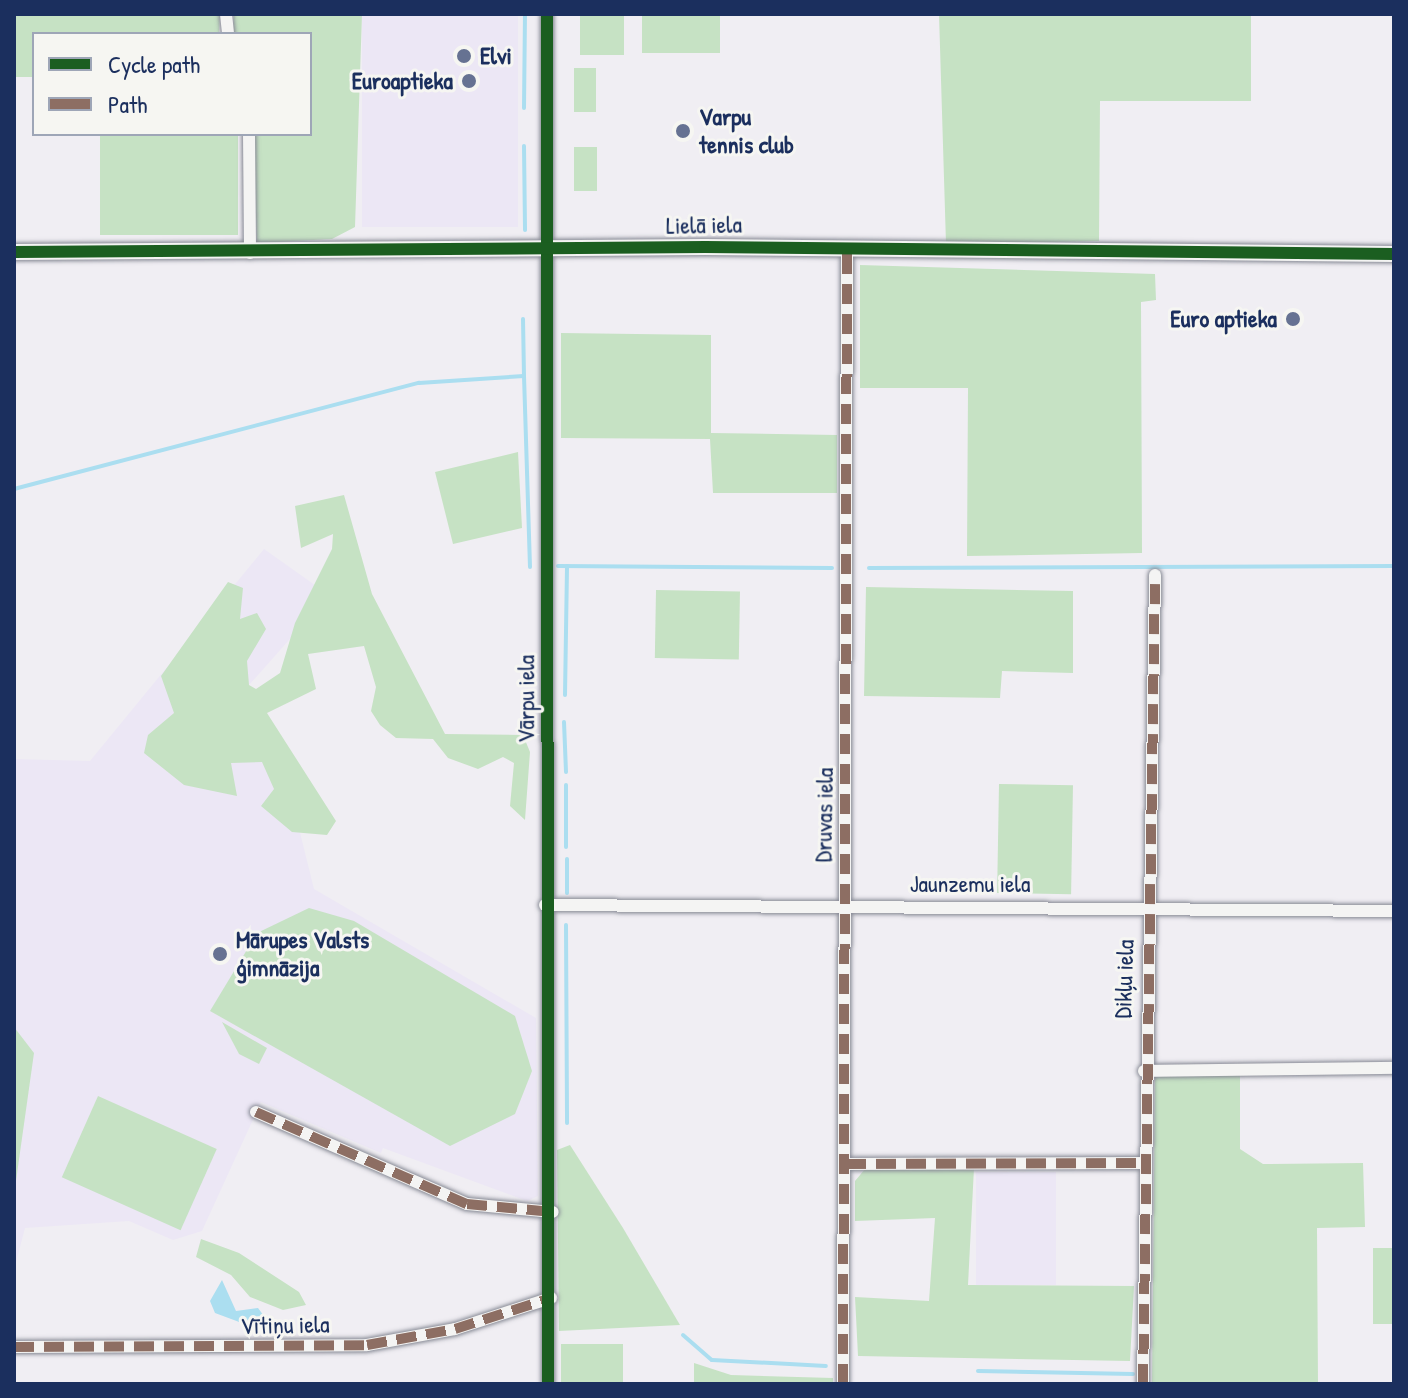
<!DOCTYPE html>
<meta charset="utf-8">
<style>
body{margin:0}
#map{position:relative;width:1408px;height:1398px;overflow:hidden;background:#f0eef3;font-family:"Patrick Hand",sans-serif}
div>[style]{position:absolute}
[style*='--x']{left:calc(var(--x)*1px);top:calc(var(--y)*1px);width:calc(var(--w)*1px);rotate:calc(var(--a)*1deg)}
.built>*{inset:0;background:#ece7f5;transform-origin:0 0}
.green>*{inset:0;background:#c6e2c4;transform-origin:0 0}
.water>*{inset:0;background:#abdef0}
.stream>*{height:4px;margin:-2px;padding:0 2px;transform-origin:2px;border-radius:2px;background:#abdef0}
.roads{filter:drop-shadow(0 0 2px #878a95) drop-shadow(0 0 2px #878a95)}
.minor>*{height:12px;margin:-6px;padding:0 6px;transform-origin:6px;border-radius:6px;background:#f4f4f3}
.tertiary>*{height:16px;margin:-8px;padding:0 8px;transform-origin:8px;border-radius:8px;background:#f4f4f3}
.quiet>*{height:10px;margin-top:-5px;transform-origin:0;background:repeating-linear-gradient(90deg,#8d6e63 0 20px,transparent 0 30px)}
.cycleway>*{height:12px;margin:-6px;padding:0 6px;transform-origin:6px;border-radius:6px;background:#1b5e20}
.dots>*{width:22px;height:22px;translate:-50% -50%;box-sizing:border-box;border:4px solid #f6f6f2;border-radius:50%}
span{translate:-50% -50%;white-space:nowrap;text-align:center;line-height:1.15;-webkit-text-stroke:6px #f6f6f2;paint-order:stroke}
.poi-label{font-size:24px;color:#1b2f5e;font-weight:700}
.left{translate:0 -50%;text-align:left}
.right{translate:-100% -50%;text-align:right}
.street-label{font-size:24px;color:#1b2f5e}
.frame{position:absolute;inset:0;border:16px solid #1b2f5e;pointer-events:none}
.legend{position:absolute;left:32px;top:32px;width:280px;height:104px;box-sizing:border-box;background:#f6f6f2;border:2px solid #9ea6b7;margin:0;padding:10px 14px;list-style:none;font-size:24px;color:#1b2f5e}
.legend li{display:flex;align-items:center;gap:16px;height:40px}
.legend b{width:40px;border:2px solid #9ea6b7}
</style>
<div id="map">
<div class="built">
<i style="left:362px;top:14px;width:156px;height:213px"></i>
<i style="clip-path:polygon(264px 549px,329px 595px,249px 685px,286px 776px,314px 889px,536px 1018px,538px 1196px,527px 1201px,383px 1148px,381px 1153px,261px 1102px,202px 1231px,173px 1240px,129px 1221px,25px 1228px,14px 1270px,14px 759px,90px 761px)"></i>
<i style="left:976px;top:1172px;width:80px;height:113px"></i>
</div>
<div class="green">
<i style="clip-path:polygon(14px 14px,220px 14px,219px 34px,34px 34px,34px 77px,14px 77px)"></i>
<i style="clip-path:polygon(234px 14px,362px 14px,355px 227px,332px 239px,257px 243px,253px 134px,310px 134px,310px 34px,233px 34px)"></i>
<i style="left:580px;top:14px;width:44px;height:41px"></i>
<i style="left:642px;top:14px;width:78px;height:39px"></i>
<i style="clip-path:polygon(939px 14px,1251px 14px,1251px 101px,1100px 101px,1099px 241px,946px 244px)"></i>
<i style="left:574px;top:68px;width:22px;height:44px"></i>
<i style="left:100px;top:134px;width:138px;height:101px"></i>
<i style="left:574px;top:147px;width:23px;height:44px"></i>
<i style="clip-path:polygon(860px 265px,1155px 274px,1156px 300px,1141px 302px,1142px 553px,967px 556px,968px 388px,860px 388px)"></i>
<i style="clip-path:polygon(561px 333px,711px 335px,711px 433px,837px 435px,837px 493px,713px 493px,710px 439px,561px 438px)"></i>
<i style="clip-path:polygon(518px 452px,522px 528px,453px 544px,435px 472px)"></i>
<i style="clip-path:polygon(344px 495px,372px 594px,445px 734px,523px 735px,530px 752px,525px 820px,510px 806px,514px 763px,503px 757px,478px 769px,448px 758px,433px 739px,396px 738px,380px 725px,371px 711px,376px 687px,364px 646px,308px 654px,316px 689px,267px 713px,336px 821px,327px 835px,292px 832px,261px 806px,274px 789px,262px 762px,231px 763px,237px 796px,184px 785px,144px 753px,148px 735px,174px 713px,161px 676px,228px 582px,243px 588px,240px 619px,257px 613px,266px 629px,247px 661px,249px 685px,256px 689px,280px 673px,295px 623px,332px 549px,333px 534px,301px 548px,295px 506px)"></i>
<i style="clip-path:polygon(866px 587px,1073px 591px,1073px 673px,1002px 671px,1000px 698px,864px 696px)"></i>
<i style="left:656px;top:590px;width:84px;height:68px;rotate:1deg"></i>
<i style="left:999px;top:784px;width:74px;height:109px;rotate:1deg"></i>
<i style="clip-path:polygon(309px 908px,354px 921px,515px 1016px,532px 1071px,515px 1114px,450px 1146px,210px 1011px,257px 933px)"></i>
<i style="clip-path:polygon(222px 1022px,267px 1048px,259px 1064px,239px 1054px)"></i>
<i style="clip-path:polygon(14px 1027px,34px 1053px,14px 1195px)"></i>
<i style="clip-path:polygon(1240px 1073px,1240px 1149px,1263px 1164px,1363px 1163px,1365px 1227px,1317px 1228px,1318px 1384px,1152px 1384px,1155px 1074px)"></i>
<i style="left:98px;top:1096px;width:130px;height:89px;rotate:24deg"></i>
<i style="clip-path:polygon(570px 1145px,623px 1228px,680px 1325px,559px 1331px,557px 1150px)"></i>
<i style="clip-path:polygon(974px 1168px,968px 1285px,1134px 1286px,1130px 1361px,858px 1356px,855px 1297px,929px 1301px,935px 1218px,855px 1221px,855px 1181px,865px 1169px)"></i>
<i style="clip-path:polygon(201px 1239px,239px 1253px,299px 1292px,306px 1305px,283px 1310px,250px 1297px,231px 1275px,196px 1257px)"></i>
<i style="left:1373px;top:1248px;width:21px;height:76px"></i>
<i style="left:561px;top:1344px;width:62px;height:40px"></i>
<i style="clip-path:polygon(694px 1363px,731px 1375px,833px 1378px,833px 1384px,694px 1384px)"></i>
</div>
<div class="water">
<i style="clip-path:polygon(222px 1280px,236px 1311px,258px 1308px,267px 1320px,258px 1329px,215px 1313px,210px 1301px)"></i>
</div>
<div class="stream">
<i style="--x:524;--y:108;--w:94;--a:-89.4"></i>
<i style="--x:524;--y:146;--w:84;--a:89.3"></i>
<i style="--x:524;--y:376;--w:191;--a:88.2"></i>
<i style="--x:14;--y:489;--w:419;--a:-14.7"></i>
<i style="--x:419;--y:383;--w:105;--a:-3.8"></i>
<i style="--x:524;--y:376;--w:57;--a:-91"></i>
<i style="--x:558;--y:566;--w:274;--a:0.4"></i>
<i style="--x:869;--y:568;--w:525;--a:-0.22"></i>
<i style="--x:565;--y:695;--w:129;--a:-89.1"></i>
<i style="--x:564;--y:722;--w:50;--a:87.7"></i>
<i style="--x:566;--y:847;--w:62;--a:-90"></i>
<i style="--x:567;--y:893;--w:34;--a:-90"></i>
<i style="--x:566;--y:925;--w:198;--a:89.7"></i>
<i style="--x:683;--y:1335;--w:38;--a:41"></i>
<i style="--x:712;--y:1360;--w:114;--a:3"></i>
<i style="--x:978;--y:1371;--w:155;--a:1.1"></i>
</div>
<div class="roads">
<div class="minor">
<i style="--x:226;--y:14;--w:20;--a:84"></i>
<i style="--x:547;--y:14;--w:1370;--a:89.96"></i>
<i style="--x:249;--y:134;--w:119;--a:89.5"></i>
<i style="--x:545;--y:905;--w:849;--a:0.4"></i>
<i style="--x:1144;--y:1071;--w:250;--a:-0.7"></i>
<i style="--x:256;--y:1112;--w:230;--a:23.6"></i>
<i style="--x:467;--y:1204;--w:86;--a:5.3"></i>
<i style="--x:846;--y:1164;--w:296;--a:-0.2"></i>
<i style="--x:14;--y:1347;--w:353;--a:-0.3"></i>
<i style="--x:367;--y:1345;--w:89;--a:-10.3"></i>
<i style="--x:455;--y:1329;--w:101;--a:-17.9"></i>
<i style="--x:843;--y:1384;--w:1137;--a:-89.8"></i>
<i style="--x:1143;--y:1384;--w:809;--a:-89.15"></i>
</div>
<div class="tertiary">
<i style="--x:14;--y:252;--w:691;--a:-0.41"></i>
<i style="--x:705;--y:247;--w:689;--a:0.58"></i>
</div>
</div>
<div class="quiet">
<i style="--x:256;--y:1112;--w:230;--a:23.6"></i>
<i style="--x:467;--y:1204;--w:86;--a:5.3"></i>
<i style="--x:846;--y:1164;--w:296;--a:-0.2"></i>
<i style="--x:14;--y:1347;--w:353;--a:-0.3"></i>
<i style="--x:367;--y:1345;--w:89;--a:-10.3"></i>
<i style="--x:455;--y:1329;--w:101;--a:-17.9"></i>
<i style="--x:843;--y:1384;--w:1137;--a:-89.8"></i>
<i style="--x:1143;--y:1384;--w:809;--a:-89.15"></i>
</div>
<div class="cycleway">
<i style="--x:547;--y:14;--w:1370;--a:89.96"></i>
<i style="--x:14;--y:252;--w:691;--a:-0.41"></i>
<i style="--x:705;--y:247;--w:689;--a:0.58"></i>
</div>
<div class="dots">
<i style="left:464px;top:56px;background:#667292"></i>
<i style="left:469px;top:81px;background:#667292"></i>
<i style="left:683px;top:131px;background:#667292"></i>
<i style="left:1293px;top:319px;background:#667292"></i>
<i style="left:220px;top:954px;background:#667292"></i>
</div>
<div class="poi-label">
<span class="left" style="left:480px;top:56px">Elvi</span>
<span class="right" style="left:453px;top:81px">Euroaptieka</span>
<span class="left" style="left:699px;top:131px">Varpu<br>tennis club</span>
<span class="right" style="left:1277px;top:319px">Euro aptieka</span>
<span class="left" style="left:236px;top:954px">Mārupes Valsts<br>ģimnāzija</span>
</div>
<div class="street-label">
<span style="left:704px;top:225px;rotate:-1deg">Lielā iela</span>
<span style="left:526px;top:699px;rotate:-90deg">Vārpu iela</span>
<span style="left:824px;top:815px;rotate:-89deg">Druvas iela</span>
<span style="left:970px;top:884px">Jaunzemu iela</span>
<span style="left:1124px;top:979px;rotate:-88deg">Dikļu iela</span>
<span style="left:285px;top:1325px;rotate:-1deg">Vītiņu iela</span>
</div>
<div class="frame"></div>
<ul class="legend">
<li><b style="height:10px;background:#1b5e20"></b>Cycle path</li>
<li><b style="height:10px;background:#8d6e63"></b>Path</li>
</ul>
</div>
